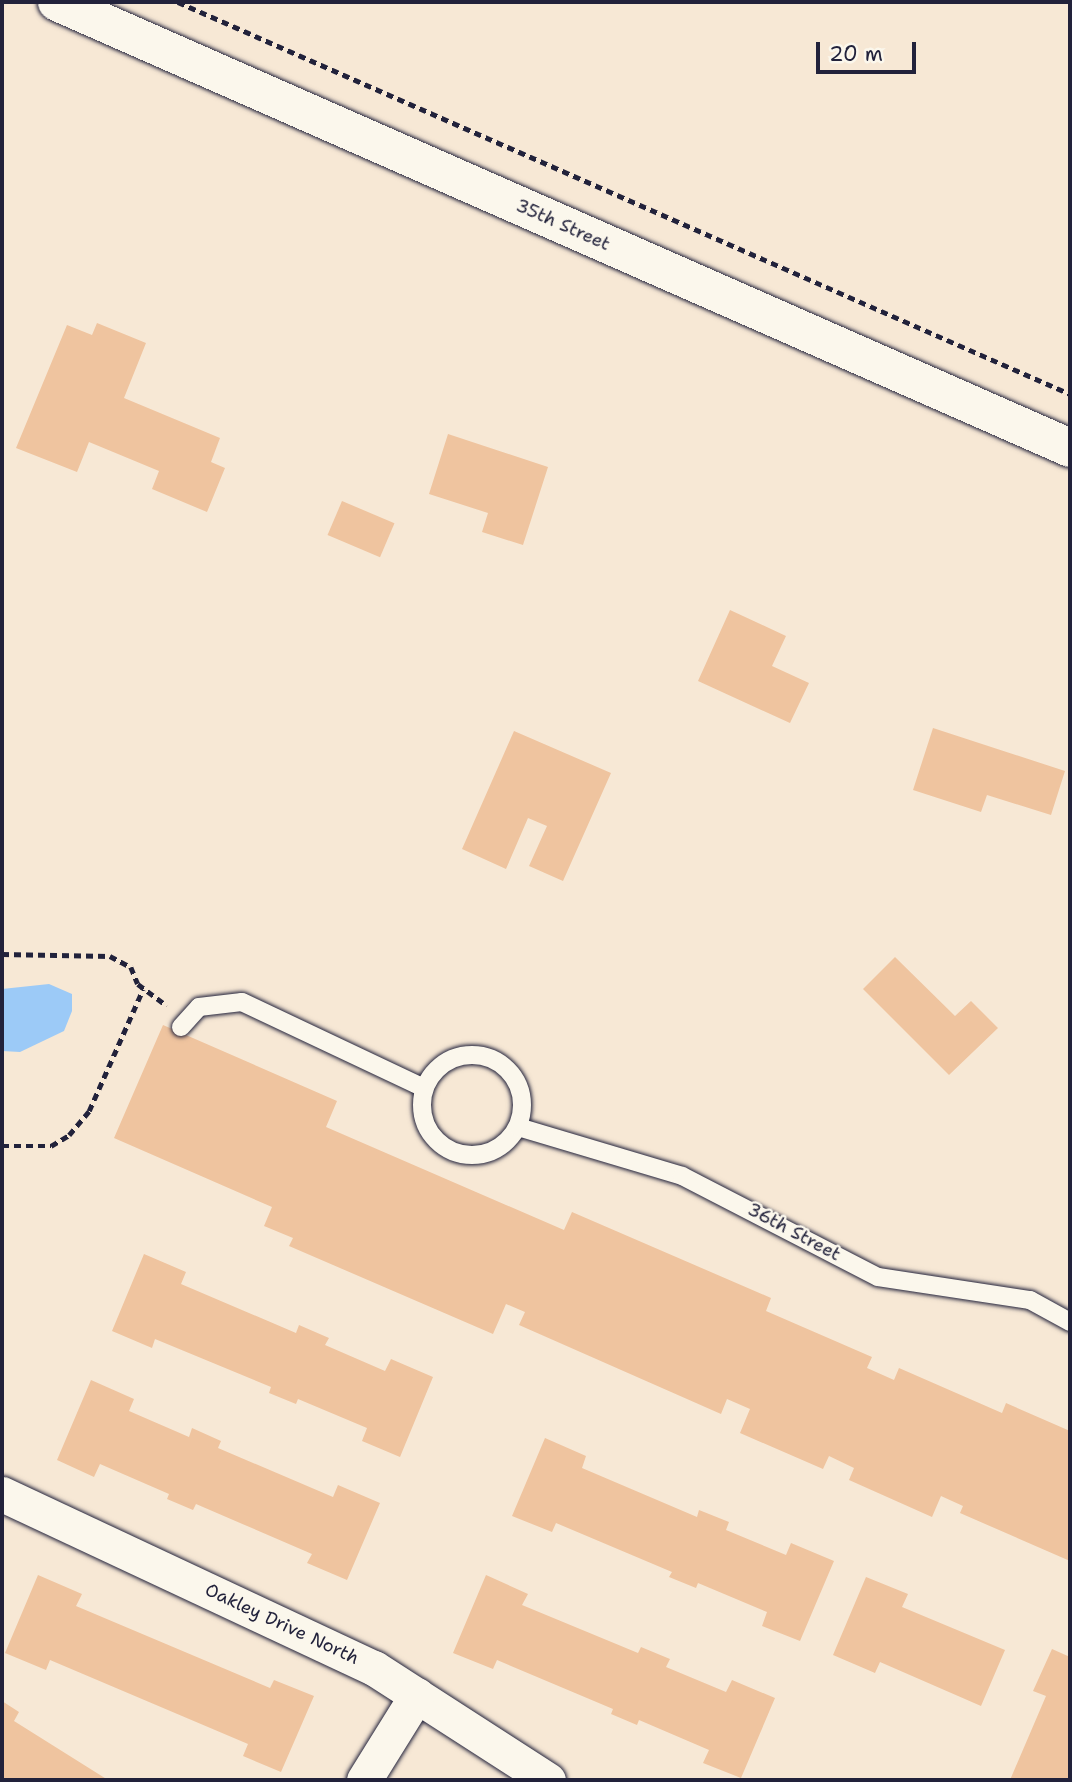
<!DOCTYPE html>
<style>
body{margin:0}
#map{position:relative;width:1072px;height:1782px;overflow:hidden;background:#f7e8d5;font-family:"Shantell Sans",sans-serif}
div>[style]{position:absolute}
[style*='--x']{left:calc(var(--x)*1px);top:calc(var(--y)*1px);width:calc(var(--w)*1px);rotate:calc(var(--a)*1deg)}
.water>*{inset:0;background:#9ccaf7}
.building>*{inset:0;background:#efc49f;transform-origin:0 0}
.path>*{height:4.5px;margin-top:-2.25px;transform-origin:0;background:repeating-linear-gradient(90deg,#22223b 0 7px,transparent 0 12px)}
.roads{filter:drop-shadow(0 0 2px #22223b) drop-shadow(0 0 2px #22223b)}
.service>*{height:18px;margin:-9px;padding:0 9px;transform-origin:9px;border-radius:9px;background:#fbf7ec}
.service>.ring{margin:-9px;padding:0;box-sizing:content-box;background:none;border:18px solid #fbf7ec;border-radius:50%}
.minor>*{height:35px;margin:-17.5px;padding:0 17.5px;transform-origin:17.5px;border-radius:17.5px;background:#fbf7ec}
.tertiary>*{height:38px;margin:-19px;padding:0 19px;transform-origin:19px;border-radius:19px;background:#fbf7ec}
span{translate:-50% -50%;white-space:nowrap;text-align:center;line-height:1.15;-webkit-text-stroke:5px #fbf7ec;paint-order:stroke}
.street-label{font-size:18px;color:#22223b}
.frame{position:absolute;inset:0;border:4px solid #22223b;pointer-events:none}
.scale{position:absolute;left:816px;top:42px;width:100px;height:32px;box-sizing:border-box;border:4px solid #22223b;border-top:0;padding-left:9px;font-size:21px;line-height:24px;white-space:nowrap;color:#22223b;-webkit-text-stroke:5px #fbf7ec;paint-order:stroke}
</style>
<div id="map">
<div class="water">
<i style="clip-path:polygon(49px 984px,72px 994px,72px 1011px,64px 1031px,20px 1052px,2px 1051px,2px 989px)"></i>
</div>
<div class="building">
<i style="clip-path:polygon(97px 323px,146px 343px,124px 398px,220px 438px,211px 462px,225px 468px,207px 512px,152px 489px,159px 471px,89px 442px,77px 472px,16px 448px,67px 325px,92px 335px)"></i>
<i style="clip-path:polygon(448px 434px,548px 467px,523px 545px,482px 532px,488px 513px,429px 494px)"></i>
<i style="left:342px;top:501px;width:57px;height:37px;rotate:23deg"></i>
<i style="clip-path:polygon(730px 610px,786px 636px,772px 666px,809px 683px,790px 723px,698px 681px)"></i>
<i style="clip-path:polygon(933px 728px,1065px 771px,1051px 815px,987px 795px,981px 812px,913px 790px)"></i>
<i style="clip-path:polygon(514px 731px,611px 773px,563px 881px,529px 866px,547px 826px,528px 818px,506px 869px,462px 849px)"></i>
<i style="clip-path:polygon(895px 957px,955px 1016px,971px 1001px,998px 1028px,949px 1075px,863px 989px)"></i>
<i style="clip-path:polygon(163px 1025px,337px 1101px,326px 1127px,564px 1230px,572px 1212px,771px 1298px,766px 1311px,872px 1357px,867px 1368px,894px 1380px,899px 1368px,1002px 1413px,1006px 1403px,1070px 1431px,1070px 1561px,960px 1513px,963px 1506px,941px 1496px,932px 1517px,849px 1480px,854px 1468px,829px 1456px,823px 1469px,740px 1433px,750px 1409px,727px 1399px,721px 1414px,519px 1325px,525px 1312px,506px 1304px,493px 1334px,289px 1246px,293px 1238px,264px 1226px,272px 1207px,114px 1138px)"></i>
<i style="clip-path:polygon(144px 1254px,186px 1272px,181px 1284px,296px 1333px,299px 1325px,329px 1338px,325px 1345px,385px 1371px,391px 1359px,433px 1377px,400px 1457px,362px 1441px,367px 1428px,298px 1399px,296px 1404px,269px 1393px,271px 1387px,155px 1339px,152px 1348px,112px 1331px)"></i>
<i style="clip-path:polygon(91px 1380px,134px 1399px,129px 1411px,189px 1437px,192px 1428px,221px 1441px,218px 1448px,333px 1497px,338px 1485px,380px 1503px,347px 1580px,307px 1563px,312px 1554px,196px 1504px,193px 1510px,167px 1499px,169px 1494px,100px 1464px,94px 1477px,57px 1460px)"></i>
<i style="clip-path:polygon(545px 1438px,586px 1456px,582px 1468px,697px 1517px,699px 1510px,729px 1522px,726px 1530px,786px 1555px,791px 1543px,834px 1561px,800px 1641px,762px 1626px,767px 1612px,698px 1583px,696px 1588px,669px 1577px,672px 1572px,556px 1523px,552px 1532px,512px 1516px)"></i>
<i style="clip-path:polygon(38px 1575px,82px 1594px,76px 1606px,270px 1688px,274px 1680px,314px 1696px,281px 1772px,243px 1756px,248px 1744px,50px 1660px,46px 1670px,5px 1653px)"></i>
<i style="clip-path:polygon(486px 1575px,528px 1594px,522px 1605px,638px 1653px,641px 1647px,670px 1659px,666px 1667px,726px 1692px,732px 1680px,775px 1698px,741px 1778px,703px 1763px,709px 1750px,639px 1720px,637px 1725px,611px 1714px,613px 1709px,497px 1660px,493px 1669px,453px 1653px)"></i>
<i style="clip-path:polygon(866px 1577px,908px 1594px,902px 1607px,1005px 1650px,981px 1706px,880px 1662px,875px 1673px,833px 1655px)"></i>
<i style="clip-path:polygon(1052px 1649px,1070px 1657px,1070px 1780px,1010px 1780px,1046px 1696px,1033px 1691px)"></i>
<i style="clip-path:polygon(2px 1701px,19px 1712px,14px 1721px,108px 1780px,2px 1780px)"></i>
</div>
<div class="path">
<i style="--x:178;--y:2;--w:974;--a:23.72"></i>
<i style="--x:2;--y:954;--w:108;--a:1.1"></i>
<i style="--x:110;--y:956;--w:24;--a:28"></i>
<i style="--x:131;--y:967;--w:18;--a:68"></i>
<i style="--x:138;--y:984;--w:36;--a:37"></i>
<i style="--x:2;--y:1146;--w:49;--a:0"></i>
<i style="--x:51;--y:1146;--w:21;--a:-31"></i>
<i style="--x:69;--y:1135;--w:31;--a:-50"></i>
<i style="--x:89;--y:1111;--w:133;--a:-66.1"></i>
</div>
<div class="roads">
<div class="service">
<i style="--x:181;--y:1027;--w:27;--a:-48"></i>
<i style="--x:199;--y:1007;--w:43;--a:-6.6"></i>
<i style="--x:242;--y:1002;--w:201;--a:25.3"></i>
<i class="ring" style="left:422px;top:1055px;width:82px;height:82px"></i>
<i style="--x:518;--y:1127;--w:171;--a:16.6"></i>
<i style="--x:682;--y:1176;--w:220;--a:27.3"></i>
<i style="--x:878;--y:1277;--w:154;--a:8.6"></i>
<i style="--x:1030;--y:1300;--w:46;--a:28.8"></i>
</div>
<div class="minor">
<i style="--x:2;--y:1494;--w:411;--a:25.1"></i>
<i style="--x:374;--y:1668;--w:207;--a:32.8"></i>
<i style="--x:364;--y:1780;--w:100;--a:-58.1"></i>
</div>
<div class="tertiary">
<i style="--x:57;--y:2;--w:1107;--a:23.76"></i>
</div>
</div>
<div class="street-label">
<span style="left:563px;top:225px;rotate:24deg">35th Street</span>
<span style="left:794px;top:1232px;rotate:28deg">36th Street</span>
<span style="left:282px;top:1624px;rotate:25deg">Oakley Drive North</span>
</div>
<div class="frame"></div>
<div class="scale">20 m</div>
</div>
